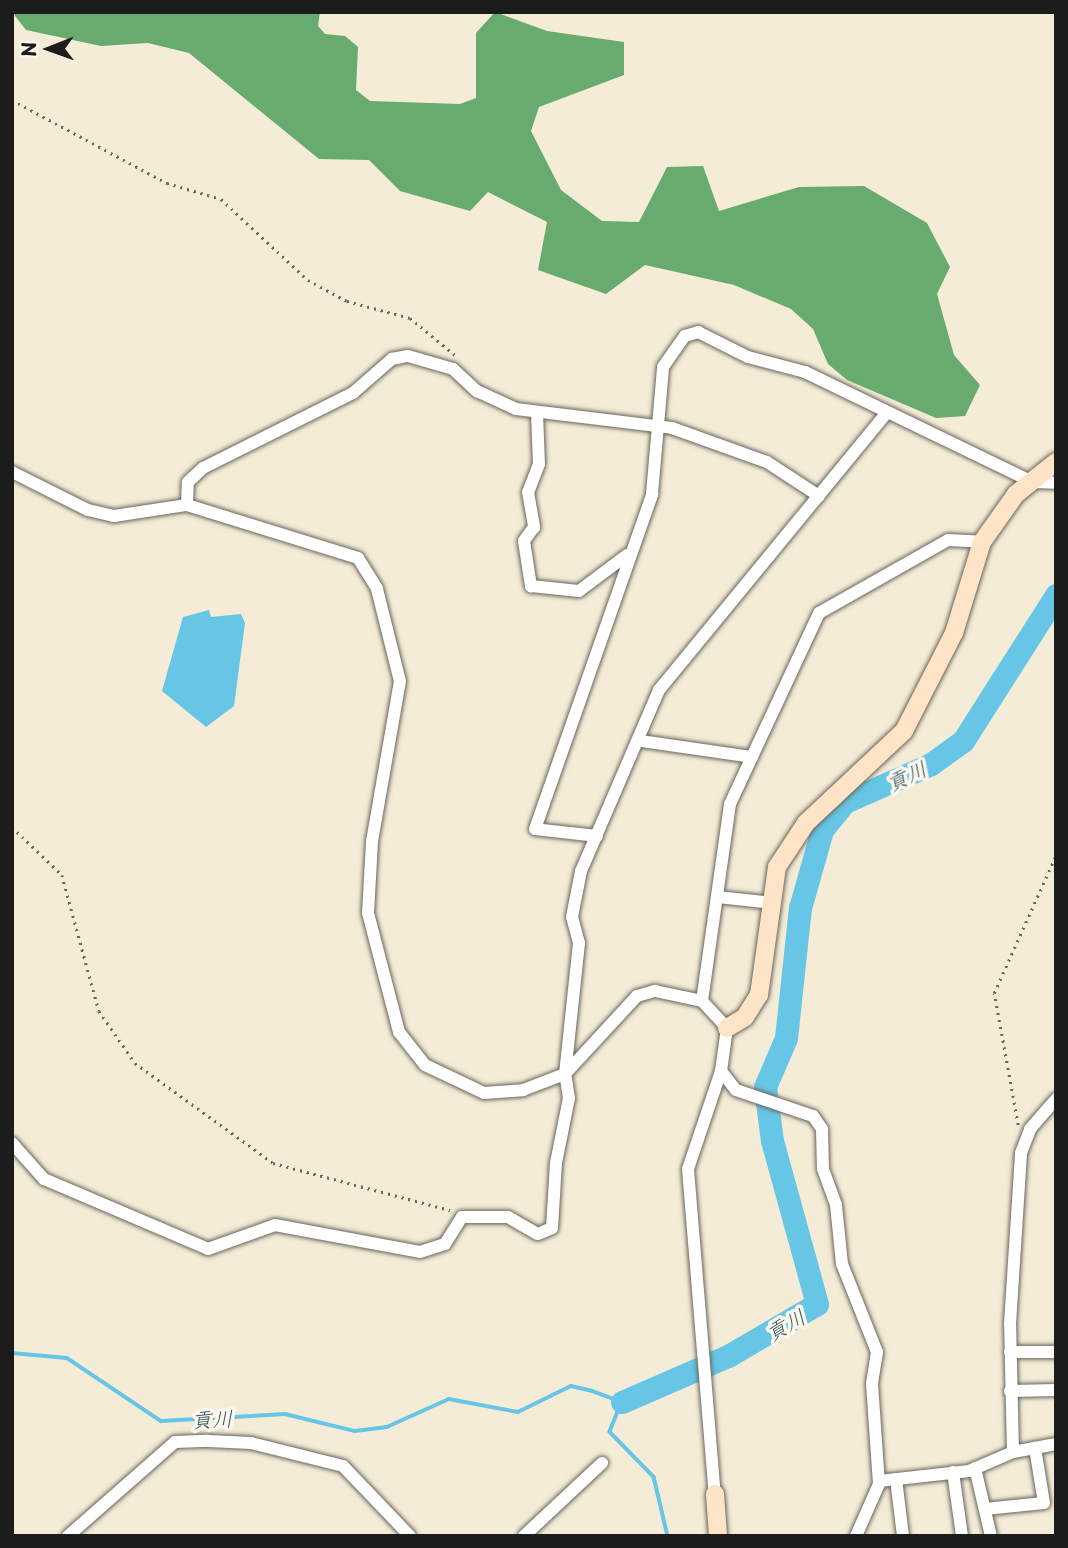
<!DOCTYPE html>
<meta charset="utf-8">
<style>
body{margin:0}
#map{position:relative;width:1068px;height:1548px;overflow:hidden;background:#f5ecd7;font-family:"Playpen Sans","Klee One",sans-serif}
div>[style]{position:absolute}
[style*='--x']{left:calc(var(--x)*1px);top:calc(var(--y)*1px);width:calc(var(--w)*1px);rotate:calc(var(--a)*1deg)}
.forest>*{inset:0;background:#67ab6f}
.water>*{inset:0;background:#67c5e5}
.stream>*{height:3.5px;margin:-1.75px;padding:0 1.75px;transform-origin:1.75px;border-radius:1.75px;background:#67c5e5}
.river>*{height:23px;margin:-11.5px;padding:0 11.5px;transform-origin:11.5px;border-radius:11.5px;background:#67c5e5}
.path>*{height:2.5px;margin-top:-1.25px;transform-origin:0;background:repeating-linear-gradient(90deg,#68655d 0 2px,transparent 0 7px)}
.roads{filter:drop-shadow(0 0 2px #68655d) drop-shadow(0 0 2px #68655d)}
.street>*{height:12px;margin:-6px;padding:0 6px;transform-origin:6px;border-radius:6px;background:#fff}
.secondary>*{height:18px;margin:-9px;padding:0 9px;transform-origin:9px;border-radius:9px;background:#fee4c6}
span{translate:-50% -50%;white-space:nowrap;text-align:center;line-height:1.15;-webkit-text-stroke:7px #fbf7ec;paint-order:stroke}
.water-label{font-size:21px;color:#365762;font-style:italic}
.frame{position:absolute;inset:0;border:14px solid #1c1c1c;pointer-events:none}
.north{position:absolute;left:14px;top:14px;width:70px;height:70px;-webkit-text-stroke:5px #fbf7ec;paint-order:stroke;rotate:269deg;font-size:19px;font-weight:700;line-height:28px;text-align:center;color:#1c1c1c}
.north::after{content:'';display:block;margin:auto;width:24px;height:32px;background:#1c1c1c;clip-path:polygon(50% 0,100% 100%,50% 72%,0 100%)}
</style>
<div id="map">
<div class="forest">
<i style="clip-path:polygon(12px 12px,320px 12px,318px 26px,325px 34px,345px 36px,358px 47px,356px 90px,370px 101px,460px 104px,476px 98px,476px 33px,495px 12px,547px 31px,624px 42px,624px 75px,539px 107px,531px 131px,561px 190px,602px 221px,639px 222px,667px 167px,703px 166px,719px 211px,799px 187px,864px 186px,927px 223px,950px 267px,937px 294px,954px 355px,980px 385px,965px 416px,936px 418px,847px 380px,828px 364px,813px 329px,791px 309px,734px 285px,645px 265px,606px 294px,538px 270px,547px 222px,488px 192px,470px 211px,400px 191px,369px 160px,319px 159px,189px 53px,148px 43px,101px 46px,26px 30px)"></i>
</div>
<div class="water">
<i style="clip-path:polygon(209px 610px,211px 617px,241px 614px,245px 623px,234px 706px,206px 727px,162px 691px,183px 617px)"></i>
</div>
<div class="stream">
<i style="--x:12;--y:1353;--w:55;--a:5.2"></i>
<i style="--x:67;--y:1358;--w:113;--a:33.8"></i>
<i style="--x:161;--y:1421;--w:124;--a:-3.2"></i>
<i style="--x:285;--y:1414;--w:72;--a:13.7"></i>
<i style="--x:355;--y:1431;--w:32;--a:-7"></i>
<i style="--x:387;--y:1427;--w:68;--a:-24.3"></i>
<i style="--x:449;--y:1399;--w:70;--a:10.7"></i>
<i style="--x:518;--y:1412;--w:59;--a:-26.1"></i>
<i style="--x:571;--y:1386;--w:22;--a:13"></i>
<i style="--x:592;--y:1391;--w:32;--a:20"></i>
<i style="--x:622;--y:1402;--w:32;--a:112"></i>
<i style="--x:610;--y:1432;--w:63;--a:45.6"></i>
<i style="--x:654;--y:1477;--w:61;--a:76.7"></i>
</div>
<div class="river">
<i style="--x:622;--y:1402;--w:116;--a:-23.5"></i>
<i style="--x:728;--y:1356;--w:103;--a:-30.3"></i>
<i style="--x:817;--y:1304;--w:169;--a:-105.4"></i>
<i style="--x:772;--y:1141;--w:54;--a:-97.4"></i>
<i style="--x:765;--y:1087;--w:53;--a:-66.8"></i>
<i style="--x:786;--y:1038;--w:131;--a:-83.9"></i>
<i style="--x:800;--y:908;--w:81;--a:-74.2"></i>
<i style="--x:822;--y:830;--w:36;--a:-51"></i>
<i style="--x:845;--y:802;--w:94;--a:-23.8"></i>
<i style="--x:931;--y:764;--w:39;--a:-36"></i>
<i style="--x:963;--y:741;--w:173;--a:-57.5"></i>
</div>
<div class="path">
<i style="--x:12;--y:100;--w:176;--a:28.2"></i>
<i style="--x:167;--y:183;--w:56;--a:16.5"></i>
<i style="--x:221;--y:199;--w:119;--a:43"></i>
<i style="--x:308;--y:280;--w:44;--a:28.3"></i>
<i style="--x:347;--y:301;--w:65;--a:15.1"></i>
<i style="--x:410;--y:318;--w:58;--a:39.4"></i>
<i style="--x:12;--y:827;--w:69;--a:43.8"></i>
<i style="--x:62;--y:875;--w:141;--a:74.8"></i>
<i style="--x:99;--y:1011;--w:63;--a:55.3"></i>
<i style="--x:135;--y:1063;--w:170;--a:35.9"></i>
<i style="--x:273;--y:1163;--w:183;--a:14.9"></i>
<i style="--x:1018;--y:1125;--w:134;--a:-100.3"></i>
<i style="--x:994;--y:993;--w:151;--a:-65.8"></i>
</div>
<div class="roads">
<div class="street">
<i style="--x:537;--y:413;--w:51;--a:87.8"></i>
<i style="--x:539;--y:464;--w:30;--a:111"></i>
<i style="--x:528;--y:492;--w:36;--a:80"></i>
<i style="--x:534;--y:527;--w:17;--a:126"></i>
<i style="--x:524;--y:541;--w:46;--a:81.2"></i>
<i style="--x:531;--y:586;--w:48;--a:5.9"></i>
<i style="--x:579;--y:591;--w:60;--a:-36.9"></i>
<i style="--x:12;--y:472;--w:85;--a:26.6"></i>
<i style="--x:88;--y:510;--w:27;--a:13"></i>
<i style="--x:114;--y:516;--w:74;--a:-8.6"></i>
<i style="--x:187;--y:505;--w:179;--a:17.2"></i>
<i style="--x:358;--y:558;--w:36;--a:58"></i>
<i style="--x:377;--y:589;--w:95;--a:76"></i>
<i style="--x:400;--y:681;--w:163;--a:99.9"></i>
<i style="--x:372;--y:842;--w:71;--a:93.2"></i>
<i style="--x:368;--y:913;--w:123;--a:75.4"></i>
<i style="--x:399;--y:1032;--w:42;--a:51.8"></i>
<i style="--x:425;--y:1065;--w:65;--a:25.4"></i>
<i style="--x:484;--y:1093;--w:39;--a:-4"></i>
<i style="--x:523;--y:1090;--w:45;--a:-20.9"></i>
<i style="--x:565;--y:1074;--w:106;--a:-47.3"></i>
<i style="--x:637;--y:996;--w:19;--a:-16"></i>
<i style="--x:655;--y:991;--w:48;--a:12"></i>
<i style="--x:702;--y:1001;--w:37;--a:47"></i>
<i style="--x:727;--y:1028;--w:43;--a:97.9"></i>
<i style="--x:721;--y:1071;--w:103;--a:108.6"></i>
<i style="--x:688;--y:1169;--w:326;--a:85.3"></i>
<i style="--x:187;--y:505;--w:23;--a:-88"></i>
<i style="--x:188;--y:482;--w:21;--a:-43"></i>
<i style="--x:203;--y:468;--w:168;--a:-26.6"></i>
<i style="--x:353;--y:393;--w:52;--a:-41.1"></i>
<i style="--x:392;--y:359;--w:16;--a:-11"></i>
<i style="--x:408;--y:356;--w:47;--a:16.1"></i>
<i style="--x:453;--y:369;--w:33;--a:43"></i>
<i style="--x:477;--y:391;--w:43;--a:24.8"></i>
<i style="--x:516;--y:409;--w:157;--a:6.9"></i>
<i style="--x:672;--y:428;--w:101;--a:19.7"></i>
<i style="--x:767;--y:462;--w:62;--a:33.2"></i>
<i style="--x:641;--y:741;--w:112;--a:8.2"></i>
<i style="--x:597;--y:836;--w:62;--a:-173.6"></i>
<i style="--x:535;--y:829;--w:355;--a:-70.7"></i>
<i style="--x:652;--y:494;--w:127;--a:-85"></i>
<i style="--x:663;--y:367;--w:38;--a:-55"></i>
<i style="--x:685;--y:336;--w:14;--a:-17"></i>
<i style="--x:698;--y:332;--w:56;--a:26.6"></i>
<i style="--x:748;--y:357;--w:59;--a:14.7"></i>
<i style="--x:805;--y:372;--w:253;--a:25.8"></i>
<i style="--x:1033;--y:482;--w:23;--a:2"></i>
<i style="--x:718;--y:897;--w:55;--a:6.2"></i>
<i style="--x:702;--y:1001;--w:199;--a:-81.9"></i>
<i style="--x:730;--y:804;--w:211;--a:-65"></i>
<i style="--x:819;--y:613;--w:148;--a:-29.5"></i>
<i style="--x:948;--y:540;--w:34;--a:3"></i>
<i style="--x:721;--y:1071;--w:24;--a:52"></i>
<i style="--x:736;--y:1090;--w:81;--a:18.7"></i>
<i style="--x:813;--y:1116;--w:16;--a:55"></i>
<i style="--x:822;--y:1129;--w:40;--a:88.6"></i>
<i style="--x:823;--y:1169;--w:38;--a:70"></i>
<i style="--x:836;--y:1205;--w:59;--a:84.2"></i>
<i style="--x:842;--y:1264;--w:95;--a:68.3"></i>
<i style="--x:877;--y:1352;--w:32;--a:99"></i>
<i style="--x:872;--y:1384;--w:100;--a:86"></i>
<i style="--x:879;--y:1484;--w:57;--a:113.9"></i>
<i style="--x:12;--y:1143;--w:48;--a:48.4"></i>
<i style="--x:44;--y:1179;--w:178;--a:23.1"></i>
<i style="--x:208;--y:1249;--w:71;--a:-19.7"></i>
<i style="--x:275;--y:1225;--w:147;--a:10.5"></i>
<i style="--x:420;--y:1252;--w:26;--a:-18"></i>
<i style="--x:445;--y:1244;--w:32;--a:-58"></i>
<i style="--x:462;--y:1217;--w:46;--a:0"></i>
<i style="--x:508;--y:1217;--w:34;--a:30"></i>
<i style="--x:538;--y:1234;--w:15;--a:-23"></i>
<i style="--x:552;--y:1228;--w:65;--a:-86.5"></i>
<i style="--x:556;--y:1163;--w:66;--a:-78.7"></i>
<i style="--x:569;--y:1098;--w:24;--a:-99"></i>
<i style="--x:565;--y:1074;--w:132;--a:-83.9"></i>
<i style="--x:579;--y:943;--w:27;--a:-105"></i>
<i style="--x:572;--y:917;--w:47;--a:-78.9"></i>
<i style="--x:581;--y:871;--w:197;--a:-66.7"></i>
<i style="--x:659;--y:690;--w:357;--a:-50.6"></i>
<i style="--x:1010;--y:1352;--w:46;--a:0"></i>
<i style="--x:1010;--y:1391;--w:46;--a:-1.2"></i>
<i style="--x:1013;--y:1452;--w:128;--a:-91.3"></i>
<i style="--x:1010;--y:1324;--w:171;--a:-86.3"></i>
<i style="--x:1021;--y:1153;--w:26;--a:-69"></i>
<i style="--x:1030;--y:1129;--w:40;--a:-49"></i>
<i style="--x:975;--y:1468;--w:70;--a:76.8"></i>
<i style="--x:953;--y:1472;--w:65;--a:82"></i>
<i style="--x:896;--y:1479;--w:57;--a:83"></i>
<i style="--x:879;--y:1481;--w:91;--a:-6.3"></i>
<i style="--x:969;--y:1471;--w:48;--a:-23.4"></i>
<i style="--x:1013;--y:1452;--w:44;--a:-10.5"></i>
<i style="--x:985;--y:1509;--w:59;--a:-5.8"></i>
<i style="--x:1044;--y:1503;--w:56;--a:-99.3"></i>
<i style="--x:68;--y:1536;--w:142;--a:-41.3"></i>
<i style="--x:175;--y:1442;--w:33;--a:-2"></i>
<i style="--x:208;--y:1441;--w:43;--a:2.7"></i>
<i style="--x:251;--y:1443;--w:95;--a:14"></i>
<i style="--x:343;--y:1466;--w:97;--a:46.3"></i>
<i style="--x:524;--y:1536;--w:107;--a:-43.1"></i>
</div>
<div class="secondary">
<i style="--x:727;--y:1028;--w:21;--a:-31"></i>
<i style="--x:745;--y:1017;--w:26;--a:-58"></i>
<i style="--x:759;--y:995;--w:129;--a:-82"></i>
<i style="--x:777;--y:867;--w:53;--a:-56.6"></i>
<i style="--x:806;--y:823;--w:134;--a:-43.2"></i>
<i style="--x:904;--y:731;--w:110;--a:-63"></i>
<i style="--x:954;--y:633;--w:95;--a:-72.9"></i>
<i style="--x:982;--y:542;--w:59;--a:-54.7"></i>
<i style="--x:1016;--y:494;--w:51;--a:-38.7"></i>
<i style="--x:715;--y:1494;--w:42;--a:85.9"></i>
</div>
</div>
<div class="water-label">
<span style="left:906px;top:775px;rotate:-25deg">貢川</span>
<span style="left:785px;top:1324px;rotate:-29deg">貢川</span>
<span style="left:212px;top:1418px;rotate:-3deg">貢川</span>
</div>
<div class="frame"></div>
<div class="north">N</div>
</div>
